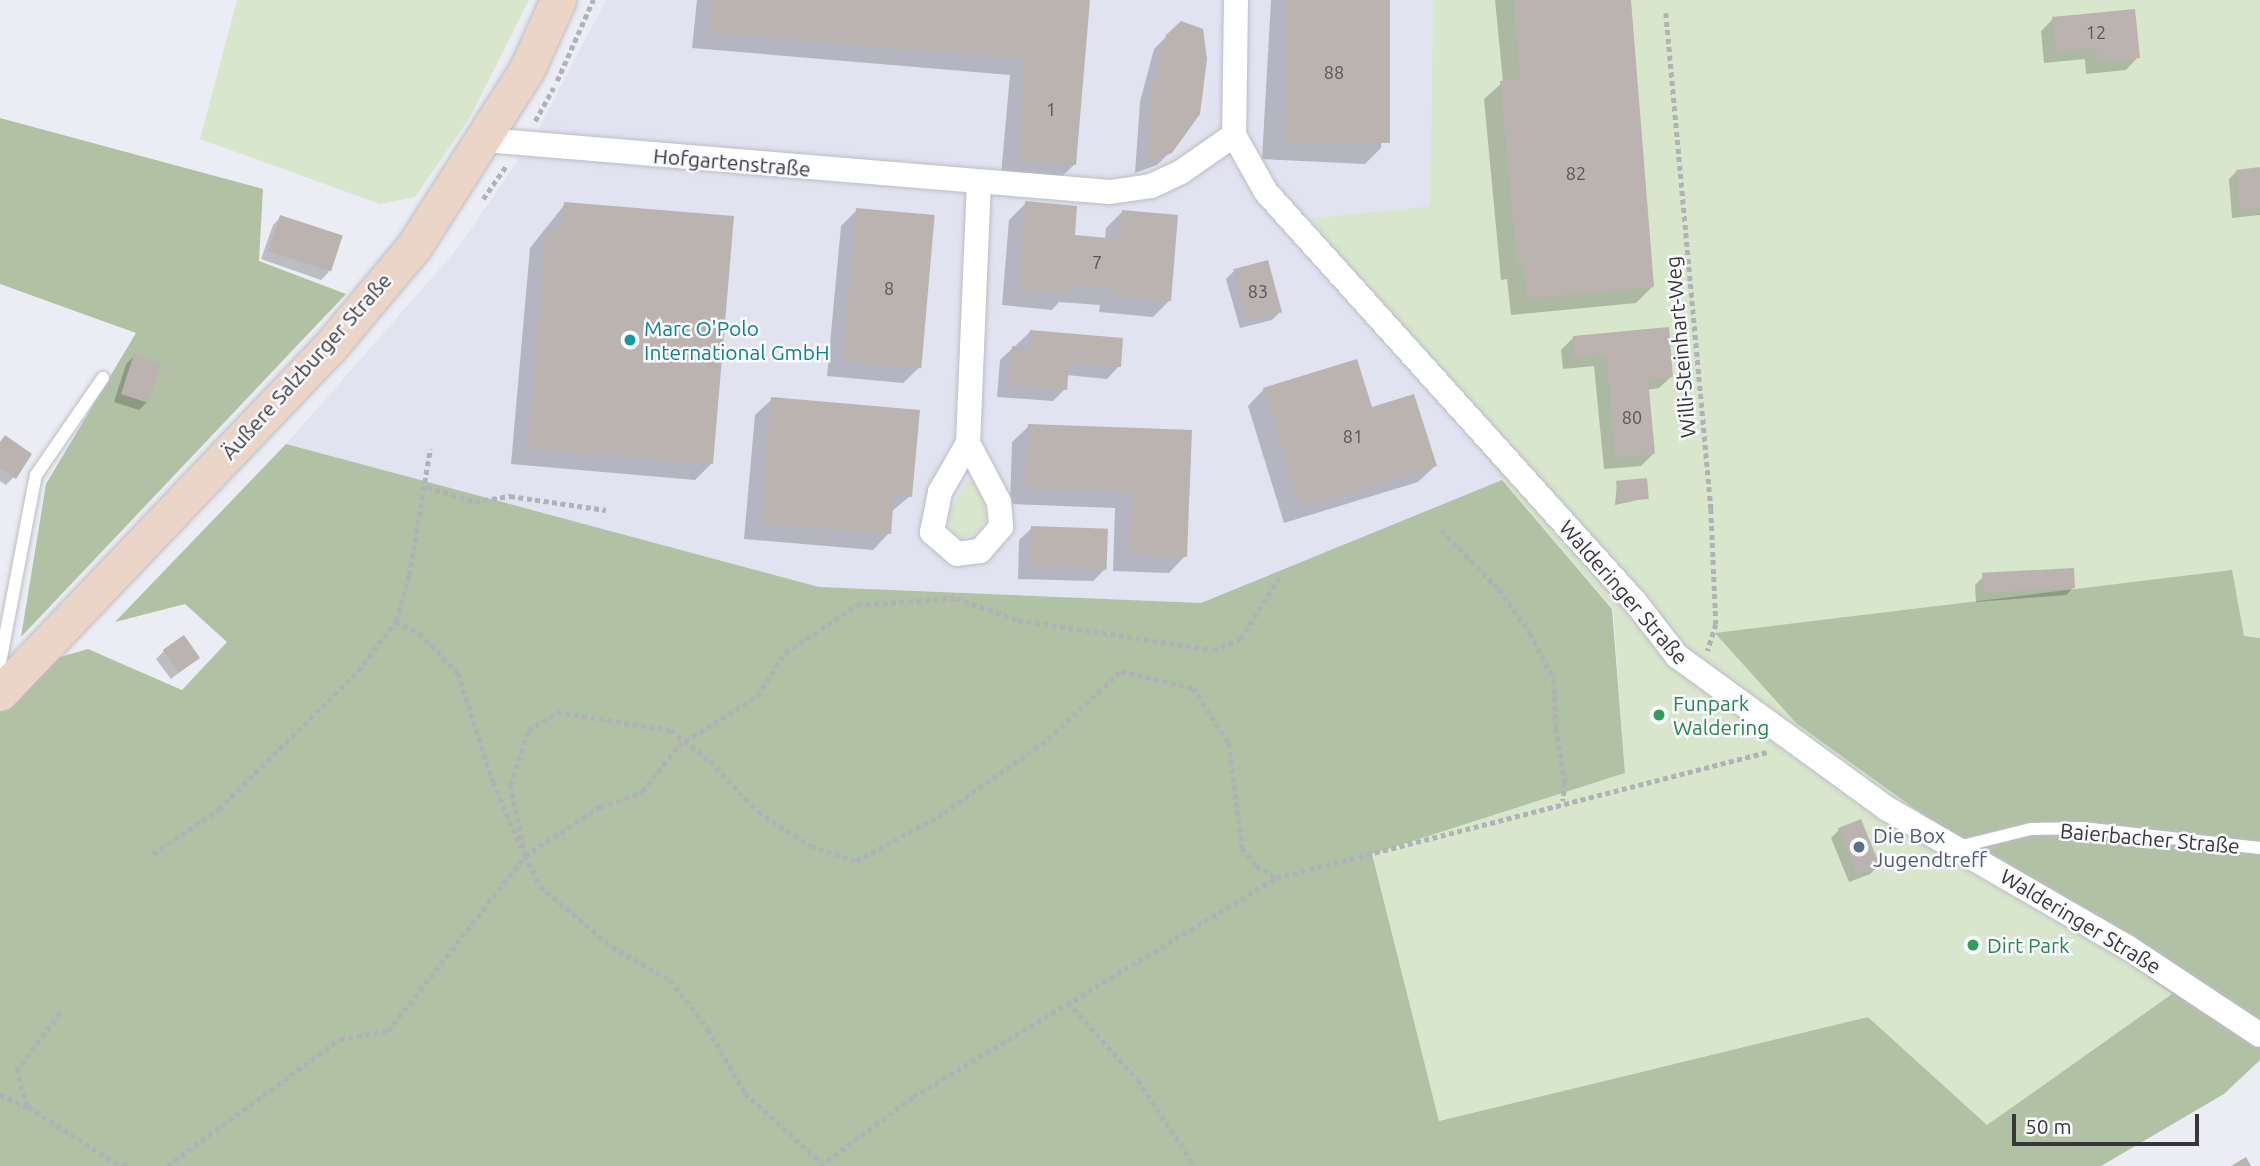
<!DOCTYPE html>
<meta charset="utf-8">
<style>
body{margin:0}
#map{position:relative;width:2260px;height:1166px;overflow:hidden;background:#ecedf4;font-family:Ubuntu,sans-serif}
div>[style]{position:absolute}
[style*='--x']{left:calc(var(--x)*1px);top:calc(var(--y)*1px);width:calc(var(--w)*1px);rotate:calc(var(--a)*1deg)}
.built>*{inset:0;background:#e1e3f1}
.green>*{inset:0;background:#d8e6cb}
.forest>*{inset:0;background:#b1c1a3}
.shadow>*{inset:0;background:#0003}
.building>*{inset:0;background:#bab3af;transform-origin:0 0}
.path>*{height:4.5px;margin-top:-2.25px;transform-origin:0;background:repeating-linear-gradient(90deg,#b1b2b7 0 5px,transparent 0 8.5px)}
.roads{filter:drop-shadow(0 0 2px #bcbdc4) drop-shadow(0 0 2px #bcbdc4)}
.lane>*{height:12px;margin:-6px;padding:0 6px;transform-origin:6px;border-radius:6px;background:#fff}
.street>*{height:24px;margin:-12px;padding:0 12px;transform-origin:12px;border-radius:12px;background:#fff}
.secondary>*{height:35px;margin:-17.5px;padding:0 17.5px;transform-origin:17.5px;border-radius:17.5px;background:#ead5c7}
.dots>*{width:19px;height:19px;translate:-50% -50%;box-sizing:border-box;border:4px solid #fafaff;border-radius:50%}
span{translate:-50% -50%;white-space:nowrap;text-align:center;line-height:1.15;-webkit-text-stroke:5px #fafaff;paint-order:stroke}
.number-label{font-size:18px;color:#585657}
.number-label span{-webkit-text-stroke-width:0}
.street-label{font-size:21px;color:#37373a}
.culture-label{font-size:21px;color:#0d838f}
.left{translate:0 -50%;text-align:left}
.leisure-label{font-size:21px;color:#27864d}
.service-label{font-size:21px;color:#4e5e75}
.scale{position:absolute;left:2012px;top:1114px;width:187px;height:32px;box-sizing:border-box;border:4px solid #37373a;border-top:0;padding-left:9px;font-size:21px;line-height:24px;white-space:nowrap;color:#37373a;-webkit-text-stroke:5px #fafaff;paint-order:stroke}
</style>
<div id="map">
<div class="built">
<i style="clip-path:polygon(606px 0,1433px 0,1430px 206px,1311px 218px,1502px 480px,1201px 603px,819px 587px,286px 444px,457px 249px,534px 137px)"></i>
</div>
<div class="green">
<i style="clip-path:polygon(237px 0,529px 0,469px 119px,415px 197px,380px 204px,200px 139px)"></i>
<i style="clip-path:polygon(1433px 0,2260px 0,2260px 638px,2244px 637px,2231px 571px,1797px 724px,2172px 994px,1987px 1125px,1868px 1017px,1439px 1121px,1372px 854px,1625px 773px,1613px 609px,1502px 480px,1311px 218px,1430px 206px)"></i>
<i style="clip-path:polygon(968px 481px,974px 482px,982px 495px,986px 519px,975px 534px,960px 538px,952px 532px,948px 514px)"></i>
</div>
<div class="forest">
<i style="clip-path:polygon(0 118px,263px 189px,259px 261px,346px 294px,21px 637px,46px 484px,136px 333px,0 284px)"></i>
<i style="clip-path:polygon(286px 444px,819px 587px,1201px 603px,1502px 480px,1612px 609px,1625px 773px,1372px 854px,1439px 1121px,1868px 1017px,1987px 1125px,2172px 994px,1797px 724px,1715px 633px,2232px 570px,2244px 636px,2260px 638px,2260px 1060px,2224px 1094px,2101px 1166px,0 1166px,0 651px,15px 670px,88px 649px,182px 690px,227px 642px,185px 604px,115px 622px)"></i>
</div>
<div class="shadow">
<i style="clip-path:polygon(697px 0,1088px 0,1075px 164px,1058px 180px,1001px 175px,1010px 75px,692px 48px)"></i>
<i style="clip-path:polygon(1271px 0,1389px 0,1381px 148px,1365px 164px,1262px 159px)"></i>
<i style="clip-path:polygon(1495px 0,1629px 0,1652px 287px,1636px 303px,1511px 315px,1507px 279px,1501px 280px,1484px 99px,1503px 82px)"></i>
<i style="clip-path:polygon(2053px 19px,2138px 57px,2126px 70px,2086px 74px,2085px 59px,2044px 63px,2041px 31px)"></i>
<i style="clip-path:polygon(1167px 36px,1170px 152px,1157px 165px,1135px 173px,1140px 102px,1154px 49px)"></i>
<i style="clip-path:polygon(2260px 169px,2260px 215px,2232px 218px,2229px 179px,2237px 171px)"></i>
<i style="clip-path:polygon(1026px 203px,1073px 237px,1105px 240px,1106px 228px,1122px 212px,1169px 301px,1153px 317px,1099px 312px,1100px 305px,1059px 302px,1052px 310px,1002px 305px,1009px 220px)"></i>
<i style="clip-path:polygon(565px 204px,711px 464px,695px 480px,511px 464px,530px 248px)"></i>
<i style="clip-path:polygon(857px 210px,920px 367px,903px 383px,827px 376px,841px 226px)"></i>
<i style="clip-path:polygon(281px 217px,329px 272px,321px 280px,261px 259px,273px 225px)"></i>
<i style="clip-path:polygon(1234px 271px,1280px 312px,1272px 320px,1240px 328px,1226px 279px)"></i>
<i style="clip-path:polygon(1030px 332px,1119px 366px,1107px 379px,1066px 375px,1065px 389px,1053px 401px,997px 397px,1000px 360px)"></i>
<i style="clip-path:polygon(1573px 338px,1672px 376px,1659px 388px,1647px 390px,1653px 454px,1641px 466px,1604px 469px,1594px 366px,1563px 369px,1561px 350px)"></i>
<i style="clip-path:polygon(134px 356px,147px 402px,139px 410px,114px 402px,126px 364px)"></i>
<i style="clip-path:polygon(1264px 389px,1371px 409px,1435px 466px,1418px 482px,1284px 523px,1248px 406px)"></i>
<i style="clip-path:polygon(772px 399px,910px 496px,891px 512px,889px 533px,873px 550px,744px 539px,755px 415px)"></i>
<i style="clip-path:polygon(1029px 426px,1190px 431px,1185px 556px,1169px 573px,1113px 571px,1115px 508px,1010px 504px,1012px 442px)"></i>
<i style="clip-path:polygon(0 443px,14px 477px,6px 485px,0 481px)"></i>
<i style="clip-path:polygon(1617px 484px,1647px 498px,1615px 505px)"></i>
<i style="clip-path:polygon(1032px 528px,1105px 569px,1093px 581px,1018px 579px,1019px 540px)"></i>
<i style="clip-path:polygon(1983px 577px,2074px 587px,2066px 595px,1976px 602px,1975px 585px)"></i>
<i style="clip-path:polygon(164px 651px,198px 658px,171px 679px,156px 659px)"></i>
<i style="clip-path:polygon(1839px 830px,1878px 866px,1870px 874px,1849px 882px,1831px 838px)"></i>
</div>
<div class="building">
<i style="clip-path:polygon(711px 0,1090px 0,1076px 165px,1017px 160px,1025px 59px,708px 33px)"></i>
<i style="left:1285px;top:0;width:105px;height:143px"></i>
<i style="clip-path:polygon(1513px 0,1631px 0,1654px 287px,1527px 299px,1523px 264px,1517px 264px,1500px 81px,1520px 79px)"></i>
<i style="clip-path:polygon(2135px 9px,2140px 58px,2098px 62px,2096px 48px,2056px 52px,2052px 17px)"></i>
<i style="clip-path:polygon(1181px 21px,1203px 29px,1207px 59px,1200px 114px,1172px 153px,1147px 163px,1152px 88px,1166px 35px)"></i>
<i style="clip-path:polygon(2260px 167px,2260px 208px,2240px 211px,2236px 170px)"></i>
<i style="clip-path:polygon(1025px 201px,1077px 206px,1075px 235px,1119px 239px,1122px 210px,1178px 215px,1171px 301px,1114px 297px,1115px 289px,1070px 285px,1070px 294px,1017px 290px)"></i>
<i style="clip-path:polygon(564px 202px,734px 216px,713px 464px,527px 449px,546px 229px,562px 230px)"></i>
<i style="left:856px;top:208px;width:79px;height:154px;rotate:5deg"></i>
<i style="left:280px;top:215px;width:66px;height:38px;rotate:18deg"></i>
<i style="left:1268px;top:260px;width:54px;height:36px;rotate:75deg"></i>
<i style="clip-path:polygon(1669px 327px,1673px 377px,1648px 379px,1655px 454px,1615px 458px,1606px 354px,1574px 357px,1573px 336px)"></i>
<i style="clip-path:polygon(1030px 330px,1123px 338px,1121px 367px,1069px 363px,1067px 390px,1009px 385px,1012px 346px,1029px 348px)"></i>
<i style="left:134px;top:354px;width:29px;height:42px;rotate:18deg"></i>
<i style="clip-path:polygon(1357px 359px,1372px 407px,1414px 394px,1437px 466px,1301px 508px,1263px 388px)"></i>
<i style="clip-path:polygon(771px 397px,920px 410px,912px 497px,894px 495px,891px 534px,760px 523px)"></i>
<i style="clip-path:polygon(1028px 424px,1192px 430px,1187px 557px,1128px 555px,1131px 492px,1025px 488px)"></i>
<i style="clip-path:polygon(5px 435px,32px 454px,16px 479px,0 468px,0 442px)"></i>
<i style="left:1647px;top:478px;width:21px;height:31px;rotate:85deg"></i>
<i style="left:1031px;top:526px;width:77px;height:41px;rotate:2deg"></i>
<i style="left:2074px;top:568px;width:20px;height:92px;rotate:87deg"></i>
<i style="left:184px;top:635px;width:28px;height:26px;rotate:55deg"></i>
<i style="left:1861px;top:819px;width:51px;height:25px;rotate:68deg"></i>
<i style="clip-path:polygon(2246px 1157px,2251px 1166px,2231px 1166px)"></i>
</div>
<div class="path">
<i style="--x:1666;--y:13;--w:498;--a:84.8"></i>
<i style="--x:1711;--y:509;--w:115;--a:87.5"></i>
<i style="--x:1716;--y:624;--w:28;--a:107"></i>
<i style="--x:557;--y:81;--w:89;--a:-66"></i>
<i style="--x:535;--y:121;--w:38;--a:-61"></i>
<i style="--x:483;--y:199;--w:40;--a:-55.1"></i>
<i style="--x:427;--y:487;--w:50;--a:17.4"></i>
<i style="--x:475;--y:502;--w:36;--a:-10"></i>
<i style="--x:510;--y:496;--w:97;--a:8.3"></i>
<i style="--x:1441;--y:530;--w:83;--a:45.5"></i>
<i style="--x:1499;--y:589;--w:54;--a:54.8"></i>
<i style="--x:1530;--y:633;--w:53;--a:62.9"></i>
<i style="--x:1554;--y:680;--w:48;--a:87.6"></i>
<i style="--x:1556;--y:728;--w:55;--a:80.5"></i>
<i style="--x:1565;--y:782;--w:19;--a:96"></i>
<i style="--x:396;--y:621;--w:48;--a:-74.2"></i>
<i style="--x:409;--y:575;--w:128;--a:-80.5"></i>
<i style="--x:153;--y:854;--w:80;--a:-34.3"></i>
<i style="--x:219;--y:809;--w:196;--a:-44.8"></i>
<i style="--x:358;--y:671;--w:63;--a:-52.8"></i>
<i style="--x:396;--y:621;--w:26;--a:28"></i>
<i style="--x:419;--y:633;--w:56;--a:45.7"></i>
<i style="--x:458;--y:673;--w:114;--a:72.2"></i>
<i style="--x:493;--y:782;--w:71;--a:66.7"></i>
<i style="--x:525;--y:855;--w:34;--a:64"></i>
<i style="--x:540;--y:886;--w:94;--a:40.3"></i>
<i style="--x:612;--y:947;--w:67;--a:29.6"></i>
<i style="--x:670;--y:980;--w:62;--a:52.2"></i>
<i style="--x:708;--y:1029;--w:74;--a:60"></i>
<i style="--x:745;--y:1093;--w:105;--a:42.3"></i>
<i style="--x:525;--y:856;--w:73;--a:-101.9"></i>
<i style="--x:510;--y:785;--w:57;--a:-71.6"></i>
<i style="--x:528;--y:731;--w:35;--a:-33"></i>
<i style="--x:557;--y:712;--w:115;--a:9"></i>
<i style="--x:671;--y:730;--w:50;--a:38.5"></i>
<i style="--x:710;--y:761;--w:70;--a:46.7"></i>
<i style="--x:758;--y:812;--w:63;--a:32.7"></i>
<i style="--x:811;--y:846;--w:47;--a:18.4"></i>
<i style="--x:856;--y:861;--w:100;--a:-28.6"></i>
<i style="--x:944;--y:813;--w:128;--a:-35.4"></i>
<i style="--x:1048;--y:739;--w:100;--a:-43"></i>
<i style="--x:1121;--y:671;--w:74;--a:13.3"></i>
<i style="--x:1193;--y:688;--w:66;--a:56.8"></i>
<i style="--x:1229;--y:743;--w:106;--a:82.9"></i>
<i style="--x:1242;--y:848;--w:23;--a:52"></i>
<i style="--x:1256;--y:866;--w:23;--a:31"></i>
<i style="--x:1068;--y:1002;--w:105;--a:48.1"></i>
<i style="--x:1138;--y:1080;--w:103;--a:56.5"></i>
<i style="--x:0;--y:1095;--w:30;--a:23"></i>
<i style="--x:28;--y:1107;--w:102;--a:32.6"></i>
<i style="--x:114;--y:1162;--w:16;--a:14"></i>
<i style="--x:27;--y:1106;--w:37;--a:-107"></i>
<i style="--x:16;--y:1071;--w:76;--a:-53"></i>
<i style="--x:167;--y:1166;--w:215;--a:-36.3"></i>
<i style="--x:340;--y:1039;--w:49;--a:-9.5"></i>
<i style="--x:388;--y:1031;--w:222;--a:-51.9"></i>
<i style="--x:525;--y:856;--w:90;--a:-33.2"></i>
<i style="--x:600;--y:807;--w:45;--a:-19.7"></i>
<i style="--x:642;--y:792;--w:58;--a:-52"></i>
<i style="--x:678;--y:746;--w:93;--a:-32.3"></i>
<i style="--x:757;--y:696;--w:51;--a:-56.9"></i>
<i style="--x:785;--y:653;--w:87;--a:-33.7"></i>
<i style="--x:857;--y:605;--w:99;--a:-4"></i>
<i style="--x:956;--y:598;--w:66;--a:19.5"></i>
<i style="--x:1018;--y:620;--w:197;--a:8.7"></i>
<i style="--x:1213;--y:650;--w:29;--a:-22"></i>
<i style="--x:1240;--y:639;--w:76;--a:-57.4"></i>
<i style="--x:820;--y:1166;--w:116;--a:-36.6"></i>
<i style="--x:913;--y:1097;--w:424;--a:-31.1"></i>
<i style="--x:1276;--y:878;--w:507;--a:-14.39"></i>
</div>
<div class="roads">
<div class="lane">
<i style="--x:0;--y:663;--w:191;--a:-79.2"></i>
<i style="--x:36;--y:475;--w:118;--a:-55.4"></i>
<i style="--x:1958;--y:847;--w:75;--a:-13.9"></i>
<i style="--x:2031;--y:829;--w:51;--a:-1.1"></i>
<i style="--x:2082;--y:828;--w:179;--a:6.4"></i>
</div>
<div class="street">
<i style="--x:1236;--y:0;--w:135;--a:90.8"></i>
<i style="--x:1234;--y:135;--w:65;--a:60.7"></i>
<i style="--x:1266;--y:192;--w:553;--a:48.01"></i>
<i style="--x:1636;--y:603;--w:67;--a:52.3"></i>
<i style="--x:1677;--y:656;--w:258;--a:36"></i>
<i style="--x:1886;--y:808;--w:278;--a:30"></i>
<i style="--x:2127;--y:947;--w:159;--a:33.5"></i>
<i style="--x:485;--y:140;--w:627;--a:4.76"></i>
<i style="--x:1110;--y:192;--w:41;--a:-8.3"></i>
<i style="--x:1151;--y:186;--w:33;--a:-25"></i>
<i style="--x:1181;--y:172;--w:65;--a:-34.9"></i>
<i style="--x:968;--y:443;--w:67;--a:62.3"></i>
<i style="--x:999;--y:502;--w:25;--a:85"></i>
<i style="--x:1001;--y:527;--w:32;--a:131"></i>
<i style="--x:980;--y:551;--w:23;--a:173"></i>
<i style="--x:957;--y:554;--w:33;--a:-139"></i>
<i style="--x:932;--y:532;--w:41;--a:-78.7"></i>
<i style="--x:940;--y:492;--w:56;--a:-60.3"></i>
<i style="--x:968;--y:443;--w:260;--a:-87.6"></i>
</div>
<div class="secondary">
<i style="--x:0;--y:693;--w:477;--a:-46.4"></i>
<i style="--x:329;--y:348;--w:134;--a:-50.1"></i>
<i style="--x:415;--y:245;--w:209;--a:-57.5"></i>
<i style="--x:527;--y:69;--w:76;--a:-65.8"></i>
</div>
</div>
<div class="dots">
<i style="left:630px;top:340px;background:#0f9aa8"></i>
<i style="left:1659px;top:715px;background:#2e9e5b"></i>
<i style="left:1859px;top:847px;background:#5c6f8a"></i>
<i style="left:1973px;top:945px;background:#2e9e5b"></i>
</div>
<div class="number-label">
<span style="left:2096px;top:32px">12</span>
<span style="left:1334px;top:72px">88</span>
<span style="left:1051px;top:109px">1</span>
<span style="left:1576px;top:173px">82</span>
<span style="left:1097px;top:262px">7</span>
<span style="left:889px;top:288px">8</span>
<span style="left:1258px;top:291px">83</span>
<span style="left:1632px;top:417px">80</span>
<span style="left:1353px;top:436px">81</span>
</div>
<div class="street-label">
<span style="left:732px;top:162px;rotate:5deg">Hofgartenstraße</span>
<span style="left:1680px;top:347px;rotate:-95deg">Willi-Steinhart-Weg</span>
<span style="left:306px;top:366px;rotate:-48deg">Äußere Salzburger Straße</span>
<span style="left:1624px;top:592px;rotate:49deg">Walderinger Straße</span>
<span style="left:2150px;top:838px;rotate:5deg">Baierbacher Straße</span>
<span style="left:2081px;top:921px;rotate:31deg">Walderinger Straße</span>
</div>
<div class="culture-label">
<span class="left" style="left:644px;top:340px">Marc O'Polo<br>International GmbH</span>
</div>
<div class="leisure-label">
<span class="left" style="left:1673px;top:715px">Funpark<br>Waldering</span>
<span class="left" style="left:1987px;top:945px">Dirt Park</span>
</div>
<div class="service-label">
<span class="left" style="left:1873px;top:847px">Die Box<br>Jugendtreff</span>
</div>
<div class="scale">50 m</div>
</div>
